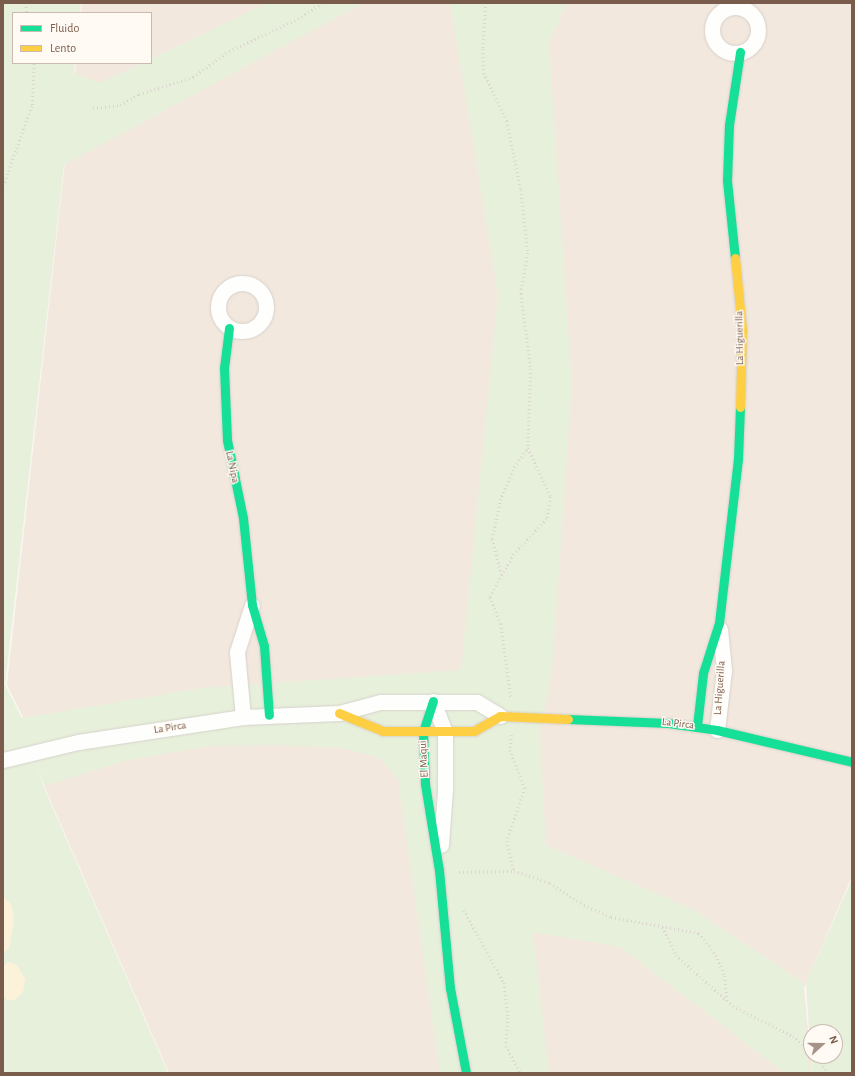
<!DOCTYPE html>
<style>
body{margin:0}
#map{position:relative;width:855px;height:1076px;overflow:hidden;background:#f9f5f0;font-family:"Alegreya Sans",sans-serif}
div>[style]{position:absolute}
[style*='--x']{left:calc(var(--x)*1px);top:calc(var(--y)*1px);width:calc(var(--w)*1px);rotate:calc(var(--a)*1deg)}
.residential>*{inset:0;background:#f2e8de}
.green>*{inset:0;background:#e7f0db}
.sand>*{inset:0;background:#fbf2d9}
.path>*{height:2.5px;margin-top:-1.25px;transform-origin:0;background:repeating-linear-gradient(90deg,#dcd5d0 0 1px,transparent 0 4px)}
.roads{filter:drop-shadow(0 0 1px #d7d1cb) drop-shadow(0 0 1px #d7d1cb)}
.street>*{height:15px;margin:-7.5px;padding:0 7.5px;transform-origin:7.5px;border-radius:7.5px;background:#fefefd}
.street>.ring{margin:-7.5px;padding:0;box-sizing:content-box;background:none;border:15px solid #fefefd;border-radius:50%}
.fast>*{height:9px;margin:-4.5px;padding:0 4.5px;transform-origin:4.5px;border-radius:4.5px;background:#16e098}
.slow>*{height:9px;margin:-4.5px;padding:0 4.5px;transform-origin:4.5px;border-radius:4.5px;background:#ffcf43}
span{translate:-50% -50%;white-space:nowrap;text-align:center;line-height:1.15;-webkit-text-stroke:3px #fffaf3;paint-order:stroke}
.street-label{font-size:11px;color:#7a5c4d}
.frame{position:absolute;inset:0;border:4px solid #7a5c4d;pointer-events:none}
.legend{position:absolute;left:12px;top:12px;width:140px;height:52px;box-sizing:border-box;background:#fffaf3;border:1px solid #cabbb1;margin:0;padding:5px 7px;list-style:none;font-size:12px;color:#7a5c4d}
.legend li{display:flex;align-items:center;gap:8px;height:20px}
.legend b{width:20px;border:1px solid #cabbb1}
.north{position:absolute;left:803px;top:1024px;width:40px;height:40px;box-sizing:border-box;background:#fffaf3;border:1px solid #cabbb1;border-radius:50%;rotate:69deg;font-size:11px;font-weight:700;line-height:16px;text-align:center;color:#7a5c4d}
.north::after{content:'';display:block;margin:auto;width:14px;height:18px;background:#a69286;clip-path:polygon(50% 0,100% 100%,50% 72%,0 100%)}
</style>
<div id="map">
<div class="residential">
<i style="clip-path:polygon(82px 3px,852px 3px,852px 876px,804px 988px,812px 1073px,169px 1073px,45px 788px,24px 719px,7px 685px,76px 63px,151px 63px,151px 13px,81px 13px)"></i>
</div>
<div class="green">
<i style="clip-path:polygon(3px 3px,81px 3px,80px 13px,13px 13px,13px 63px,75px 63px,74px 73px,100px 83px,143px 63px,151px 63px,151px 59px,267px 3px,363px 3px,64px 165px,5px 685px,22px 718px,201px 688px,461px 670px,498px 295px,450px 3px,567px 3px,549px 43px,572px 384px,552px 672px,540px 734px,546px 845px,692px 909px,803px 982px,809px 1073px,785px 1073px,620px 947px,533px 932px,549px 1073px,440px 1073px,398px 779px,380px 758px,342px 748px,272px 745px,209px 746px,124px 761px,45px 786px,38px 768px,44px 788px,168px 1073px,3px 1073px)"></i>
<i style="clip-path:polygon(evenodd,852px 879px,852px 1073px,812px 1073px,806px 983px,852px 879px,811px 1032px,835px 1032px,835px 1056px,811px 1056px,811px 1032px)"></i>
</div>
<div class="sand">
<i style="clip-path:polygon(5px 898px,12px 906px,14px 921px,9px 949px,3px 953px,3px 899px)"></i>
<i style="clip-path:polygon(8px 962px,16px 964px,25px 979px,23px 992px,15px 1000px,7px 1000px,3px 996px,3px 966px)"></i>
</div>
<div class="path">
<i style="--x:26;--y:3;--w:10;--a:84"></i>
<i style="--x:486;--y:3;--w:46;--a:93.7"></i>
<i style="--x:483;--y:49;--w:24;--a:88"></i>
<i style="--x:484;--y:73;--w:53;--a:64.4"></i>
<i style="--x:507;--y:121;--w:70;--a:78.5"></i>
<i style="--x:521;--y:190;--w:63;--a:83.7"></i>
<i style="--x:528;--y:253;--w:42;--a:99.7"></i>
<i style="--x:521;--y:294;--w:76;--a:82.4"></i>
<i style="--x:531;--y:369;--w:79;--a:92.2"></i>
<i style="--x:528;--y:448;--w:54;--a:64.9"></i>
<i style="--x:551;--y:497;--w:22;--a:100"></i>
<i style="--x:547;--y:519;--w:48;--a:133.3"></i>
<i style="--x:514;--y:554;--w:49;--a:119.2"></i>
<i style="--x:490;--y:597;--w:29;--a:68"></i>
<i style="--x:501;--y:624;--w:74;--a:82.2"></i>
<i style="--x:93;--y:108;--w:27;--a:-6"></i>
<i style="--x:120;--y:105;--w:22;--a:-30"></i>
<i style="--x:139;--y:94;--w:57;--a:-17.5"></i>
<i style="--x:193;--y:77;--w:44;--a:-35.8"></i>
<i style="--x:229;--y:51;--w:76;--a:-24.9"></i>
<i style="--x:298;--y:19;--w:29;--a:-34"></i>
<i style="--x:3;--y:186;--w:86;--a:-70.3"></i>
<i style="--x:32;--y:105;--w:42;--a:-87.3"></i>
<i style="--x:501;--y:575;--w:37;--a:-104"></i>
<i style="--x:492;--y:539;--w:40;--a:-78"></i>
<i style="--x:500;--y:500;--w:36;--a:-67"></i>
<i style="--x:514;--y:467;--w:24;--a:-54"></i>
<i style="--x:512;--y:735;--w:15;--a:98"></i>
<i style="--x:510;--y:750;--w:41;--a:68.5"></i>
<i style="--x:525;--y:788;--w:56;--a:108.8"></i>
<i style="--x:507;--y:841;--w:31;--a:77"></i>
<i style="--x:459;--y:872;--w:55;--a:-1"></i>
<i style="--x:514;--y:871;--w:38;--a:18"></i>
<i style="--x:550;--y:883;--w:40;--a:32.9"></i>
<i style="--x:584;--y:905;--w:30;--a:24"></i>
<i style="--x:611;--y:917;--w:89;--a:10.3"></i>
<i style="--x:699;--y:933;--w:28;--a:52"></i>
<i style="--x:716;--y:955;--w:23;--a:67"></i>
<i style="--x:725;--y:976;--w:25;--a:85"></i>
<i style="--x:464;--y:910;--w:83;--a:61.3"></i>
<i style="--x:504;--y:983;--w:35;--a:83"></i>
<i style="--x:508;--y:1018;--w:28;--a:94"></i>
<i style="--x:506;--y:1046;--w:31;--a:61"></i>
<i style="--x:663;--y:927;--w:31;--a:65"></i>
<i style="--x:676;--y:955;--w:76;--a:41.8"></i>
<i style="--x:733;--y:1006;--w:67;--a:26.6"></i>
<i style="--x:793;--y:1036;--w:23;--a:40"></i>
<i style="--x:816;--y:1056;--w:17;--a:54"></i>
</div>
<div class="roads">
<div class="street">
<i class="ring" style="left:712px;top:7px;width:31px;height:31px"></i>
<i class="ring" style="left:218px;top:283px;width:33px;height:33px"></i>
<i style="--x:433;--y:701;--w:33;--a:69"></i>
<i style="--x:445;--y:732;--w:58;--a:90"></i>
<i style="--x:445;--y:790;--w:55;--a:94.2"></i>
<i style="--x:243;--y:717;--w:65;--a:-95.3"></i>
<i style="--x:237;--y:652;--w:49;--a:-72.3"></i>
<i style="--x:717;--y:730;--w:60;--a:-83.3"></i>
<i style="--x:724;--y:670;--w:41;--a:-95.6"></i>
<i style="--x:3;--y:760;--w:77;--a:-13.5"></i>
<i style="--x:78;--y:742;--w:167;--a:-8.6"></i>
<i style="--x:243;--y:717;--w:96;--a:-2.4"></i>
<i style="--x:339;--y:713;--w:42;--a:-15"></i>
<i style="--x:380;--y:702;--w:97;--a:0"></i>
<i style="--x:477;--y:702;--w:27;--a:31"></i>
</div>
<div class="fast">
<i style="--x:735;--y:258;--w:77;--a:-95.9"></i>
<i style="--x:727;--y:181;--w:56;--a:-88"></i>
<i style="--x:729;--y:125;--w:74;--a:-81.4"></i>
<i style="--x:229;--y:328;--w:40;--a:97.1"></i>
<i style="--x:224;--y:368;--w:72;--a:87.6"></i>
<i style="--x:227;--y:440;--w:80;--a:78.4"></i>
<i style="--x:243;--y:518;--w:87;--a:84.1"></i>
<i style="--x:252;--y:605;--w:43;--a:73.7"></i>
<i style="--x:264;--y:646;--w:69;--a:85.9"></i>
<i style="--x:433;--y:701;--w:33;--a:108"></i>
<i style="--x:423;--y:732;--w:52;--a:87.8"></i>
<i style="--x:425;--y:784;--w:87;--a:80.8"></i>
<i style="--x:439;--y:870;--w:119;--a:84.7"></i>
<i style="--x:450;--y:988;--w:86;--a:79.3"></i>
<i style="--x:568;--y:719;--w:100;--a:2.3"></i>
<i style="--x:668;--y:723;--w:49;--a:8.1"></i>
<i style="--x:717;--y:730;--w:139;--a:13.3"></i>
<i style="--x:697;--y:726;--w:53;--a:-83.5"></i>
<i style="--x:703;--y:673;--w:52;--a:-72.3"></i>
<i style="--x:719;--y:623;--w:165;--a:-83.4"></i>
<i style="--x:738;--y:459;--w:52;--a:-87.8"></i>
</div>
<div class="slow">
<i style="--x:735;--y:258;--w:72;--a:84.4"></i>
<i style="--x:742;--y:330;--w:77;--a:91.5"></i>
<i style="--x:339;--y:713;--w:48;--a:22.2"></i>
<i style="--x:383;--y:731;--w:91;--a:0"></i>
<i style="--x:474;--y:731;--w:30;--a:-30"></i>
<i style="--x:500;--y:716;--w:68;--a:2.5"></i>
</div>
</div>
<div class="street-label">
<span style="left:740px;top:338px;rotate:-91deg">La Higuerilla</span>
<span style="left:232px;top:467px;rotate:78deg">La Nipa</span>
<span style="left:720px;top:688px;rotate:-86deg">La Higuerilla</span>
<span style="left:678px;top:724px;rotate:7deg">La Pirca</span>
<span style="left:170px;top:728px;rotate:-9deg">La Pirca</span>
<span style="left:424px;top:759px;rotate:-93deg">El Maqui</span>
</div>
<div class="frame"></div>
<ul class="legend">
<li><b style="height:5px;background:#16e098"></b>Fluido</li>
<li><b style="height:5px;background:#ffcf43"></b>Lento</li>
</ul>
<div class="north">N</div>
</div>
